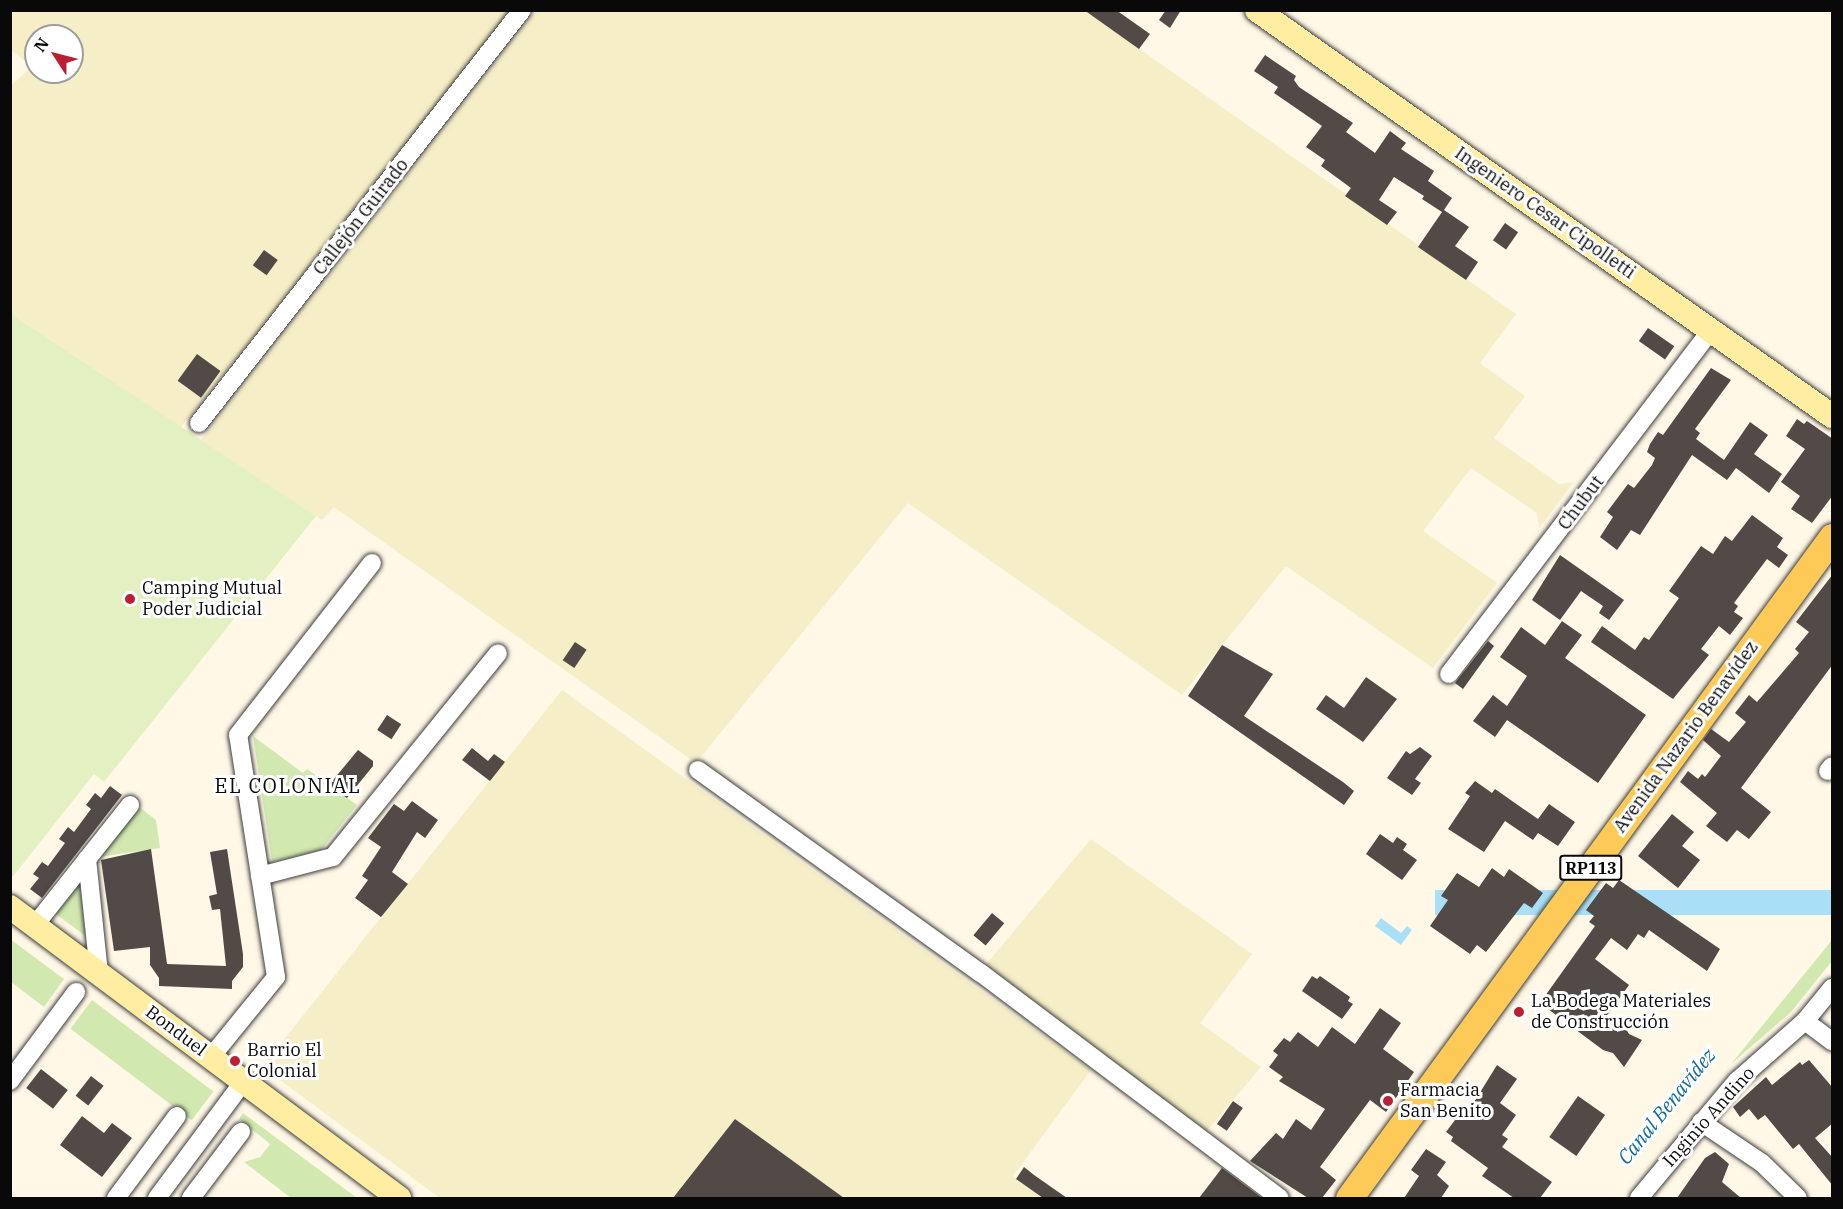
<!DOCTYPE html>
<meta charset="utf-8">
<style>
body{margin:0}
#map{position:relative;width:1843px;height:1209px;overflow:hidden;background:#fff8e6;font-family:"IBM Plex Serif",serif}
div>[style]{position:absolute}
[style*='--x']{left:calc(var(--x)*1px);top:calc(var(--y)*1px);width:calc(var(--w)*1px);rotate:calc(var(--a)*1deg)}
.farmland>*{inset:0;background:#f5eec6}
.green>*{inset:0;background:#d1e9b0;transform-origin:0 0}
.pitch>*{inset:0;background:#e3f0c2}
.water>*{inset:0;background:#a9e0f8;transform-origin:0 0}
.building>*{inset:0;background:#524a46;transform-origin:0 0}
.roads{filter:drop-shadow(0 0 2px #3c3c3c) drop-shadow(0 0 2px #3c3c3c)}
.street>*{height:18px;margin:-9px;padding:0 9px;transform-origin:9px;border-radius:9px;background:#fff}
.secondary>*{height:24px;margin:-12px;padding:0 12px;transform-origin:12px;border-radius:12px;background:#ffeea1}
.primary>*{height:27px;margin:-13.5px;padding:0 13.5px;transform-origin:13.5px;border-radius:13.5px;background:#fdca57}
.dots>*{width:16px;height:16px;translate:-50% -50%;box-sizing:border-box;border:3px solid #fff;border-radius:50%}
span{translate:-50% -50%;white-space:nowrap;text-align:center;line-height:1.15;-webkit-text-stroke:6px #fff;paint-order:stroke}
.shield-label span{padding:2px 4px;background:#fff;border:2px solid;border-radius:4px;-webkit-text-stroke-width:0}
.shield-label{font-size:16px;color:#090909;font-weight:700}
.street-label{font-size:18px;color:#090909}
.poi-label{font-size:18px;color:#090909}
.left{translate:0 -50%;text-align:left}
.neighbourhood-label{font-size:20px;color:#090909;letter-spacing:1.5px}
.water-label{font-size:20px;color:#11699d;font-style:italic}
.frame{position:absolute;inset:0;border:12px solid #090909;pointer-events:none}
.north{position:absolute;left:24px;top:24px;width:60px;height:60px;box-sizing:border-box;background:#fff;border:2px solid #9d9d9d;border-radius:50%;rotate:306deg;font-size:16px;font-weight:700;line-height:24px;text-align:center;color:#090909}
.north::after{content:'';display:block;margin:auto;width:21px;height:27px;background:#bc1f31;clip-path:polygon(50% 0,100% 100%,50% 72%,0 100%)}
</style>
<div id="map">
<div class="farmland">
<i style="clip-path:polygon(1084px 10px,1516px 314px,1480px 363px,1525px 396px,1494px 438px,1559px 484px,1574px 482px,1539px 528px,1537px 513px,1471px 468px,1423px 531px,1497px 583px,1433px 668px,1286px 566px,1182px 695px,908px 503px,696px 763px,334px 507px,322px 520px,201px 440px,536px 11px)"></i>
<i style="clip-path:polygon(evenodd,11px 11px,511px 11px,181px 427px,11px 314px,11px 86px,32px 66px,11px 50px,11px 11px,36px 36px,72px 36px,72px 72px,36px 72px,36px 36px)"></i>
<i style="clip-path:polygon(562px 690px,1091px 1070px,1013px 1176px,1043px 1198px,844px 1198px,735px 1119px,673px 1198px,440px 1198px,262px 1067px)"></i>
<i style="clip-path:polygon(1091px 839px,1252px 954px,1200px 1023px,1261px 1067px,1204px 1134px,983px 968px)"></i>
</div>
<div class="green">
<i style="clip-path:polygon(253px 736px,303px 773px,307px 769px,357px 805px,321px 850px,272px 862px)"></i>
<i style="clip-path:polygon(135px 804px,156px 820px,160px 848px,92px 858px)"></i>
<i style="clip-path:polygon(84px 871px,91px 940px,53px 912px)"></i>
<i style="clip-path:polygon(10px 939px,64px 979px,44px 1007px,11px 982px)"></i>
<i style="clip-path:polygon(1832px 940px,1832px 961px,1791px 1012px,1731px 1064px)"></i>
<i style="left:92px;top:1000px;width:152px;height:36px;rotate:37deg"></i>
<i style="clip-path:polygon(243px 1113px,357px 1198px,291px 1198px,244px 1162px,260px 1157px,270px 1144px,239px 1119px)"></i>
</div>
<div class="pitch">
<i style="clip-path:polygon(11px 314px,316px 516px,104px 782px,94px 774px,11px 879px)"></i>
</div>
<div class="water">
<i style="left:1832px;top:890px;width:25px;height:397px;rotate:90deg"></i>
<i style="clip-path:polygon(1381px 918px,1401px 933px,1407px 926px,1412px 930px,1401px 945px,1375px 926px)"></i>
</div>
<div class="building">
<i style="clip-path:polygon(1084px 10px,1116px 10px,1150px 34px,1139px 49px)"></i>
<i style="clip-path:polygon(1166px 10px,1181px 10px,1170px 28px,1159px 20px)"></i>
<i style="clip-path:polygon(1265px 55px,1296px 76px,1294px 80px,1299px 87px,1353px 123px,1346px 132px,1375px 153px,1390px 131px,1406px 143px,1401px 149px,1434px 171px,1428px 181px,1452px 198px,1444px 210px,1469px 227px,1455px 246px,1478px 262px,1466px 280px,1418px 247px,1442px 212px,1422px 199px,1424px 196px,1394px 177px,1379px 200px,1397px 212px,1387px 225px,1345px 196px,1351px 188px,1321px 166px,1325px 160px,1306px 147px,1322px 126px,1274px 93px,1278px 87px,1254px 71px)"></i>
<i style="left:1505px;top:223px;width:16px;height:21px;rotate:35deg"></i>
<i style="left:264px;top:250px;width:17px;height:19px;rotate:36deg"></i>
<i style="left:1648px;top:328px;width:32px;height:16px;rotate:35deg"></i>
<i style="left:197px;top:354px;width:29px;height:33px;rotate:36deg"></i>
<i style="clip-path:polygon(1711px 368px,1731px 380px,1695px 429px,1700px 433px,1696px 439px,1724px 460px,1750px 422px,1768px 435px,1754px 454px,1782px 474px,1769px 493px,1736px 468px,1727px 480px,1692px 455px,1640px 535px,1631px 530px,1617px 550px,1600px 537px,1613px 517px,1607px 512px,1628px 484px,1634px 488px,1652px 465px,1655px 458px,1647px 452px,1650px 444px,1658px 432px,1663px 435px)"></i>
<i style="clip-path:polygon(1797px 419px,1804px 424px,1807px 421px,1833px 439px,1833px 495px,1812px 523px,1791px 509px,1800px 496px,1781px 482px,1805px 449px,1786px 436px)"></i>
<i style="clip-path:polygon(1752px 515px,1783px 538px,1777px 547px,1788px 555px,1779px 568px,1767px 559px,1734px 603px,1738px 606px,1734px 612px,1743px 618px,1730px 635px,1719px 626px,1701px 649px,1709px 655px,1673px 699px,1591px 642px,1602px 626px,1635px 650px,1644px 637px,1649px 640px,1679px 598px,1669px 591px,1701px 546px,1713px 554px,1725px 536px,1732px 541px)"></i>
<i style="clip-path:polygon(1560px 555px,1624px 600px,1609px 620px,1599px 613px,1603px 606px,1581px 591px,1560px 620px,1532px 600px)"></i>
<i style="clip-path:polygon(1833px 574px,1833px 664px,1741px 788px,1771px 812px,1749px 839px,1737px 830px,1727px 842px,1706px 826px,1717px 813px,1680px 782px,1688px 771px,1698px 779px,1702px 774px,1705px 777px,1721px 756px,1703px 740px,1709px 732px,1711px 729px,1729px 742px,1746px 722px,1735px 713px,1749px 695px,1757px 702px,1799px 653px,1795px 649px,1809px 632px,1796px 622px)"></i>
<i style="clip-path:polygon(1562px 621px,1582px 635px,1565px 658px,1646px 715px,1598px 783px,1507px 720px,1495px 737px,1473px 721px,1493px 695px,1507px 706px,1527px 676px,1500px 657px,1521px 627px,1545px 645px)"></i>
<i style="clip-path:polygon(1488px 641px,1494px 646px,1463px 689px,1455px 683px)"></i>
<i style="left:575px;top:642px;width:14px;height:22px;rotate:34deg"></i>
<i style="clip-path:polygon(1222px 645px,1273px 674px,1244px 716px,1343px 782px,1354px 791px,1344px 805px,1188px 696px)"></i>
<i style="clip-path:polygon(1366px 677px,1397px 699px,1363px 742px,1316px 709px,1326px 695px,1344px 708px)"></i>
<i style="left:387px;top:715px;width:17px;height:18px;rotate:33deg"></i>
<i style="clip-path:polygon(1420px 747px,1432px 756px,1415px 779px,1421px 783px,1412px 795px,1387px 778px,1406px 751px,1410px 754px)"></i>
<i style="clip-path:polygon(472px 748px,488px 761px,494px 754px,505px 762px,490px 781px,462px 760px)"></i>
<i style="clip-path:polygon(358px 750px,373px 761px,373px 766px,347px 798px,329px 785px)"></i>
<i style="clip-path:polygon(1475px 781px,1492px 793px,1495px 789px,1538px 819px,1549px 804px,1575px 822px,1558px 846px,1538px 833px,1533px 840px,1505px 821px,1484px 852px,1448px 829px,1470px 796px,1465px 793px)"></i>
<i style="clip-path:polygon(110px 786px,122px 795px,42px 898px,30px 889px,39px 878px,33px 874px,42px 862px,48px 866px,65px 843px,59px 839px,68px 827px,74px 832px,91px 809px,86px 805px,95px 793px,101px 798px)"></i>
<i style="clip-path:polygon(412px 801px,438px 820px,425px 838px,417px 832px,392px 872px,408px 884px,381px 917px,355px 898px,368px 880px,362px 876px,381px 847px,368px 838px,394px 804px,404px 811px)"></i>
<i style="clip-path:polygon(1672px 814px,1694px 832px,1682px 846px,1700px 860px,1678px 888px,1638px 856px)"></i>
<i style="clip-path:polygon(1380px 834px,1393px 843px,1397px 837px,1407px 844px,1403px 850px,1417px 860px,1402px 880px,1366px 854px)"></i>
<i style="clip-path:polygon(151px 849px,167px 964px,226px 966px,220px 909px,212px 910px,209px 896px,217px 894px,210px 852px,227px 849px,243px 954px,243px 967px,232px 981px,232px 989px,159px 986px,159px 978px,150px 965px,150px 947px,114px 951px,101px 860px)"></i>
<i style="clip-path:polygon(1492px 868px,1504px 877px,1509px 869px,1543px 893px,1532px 908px,1524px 903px,1486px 952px,1477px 945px,1470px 954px,1430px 926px,1448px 900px,1441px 896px,1457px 873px,1479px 887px)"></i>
<i style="clip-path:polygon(1619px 880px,1720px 949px,1707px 971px,1649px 930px,1644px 938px,1638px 934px,1627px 950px,1611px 938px,1595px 959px,1629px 985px,1603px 1021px,1623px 1024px,1629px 1034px,1642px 1040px,1624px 1067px,1613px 1053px,1603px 1050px,1540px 1003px,1595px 926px,1589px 922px,1594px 916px,1586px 910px,1606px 883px,1613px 888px)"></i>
<i style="left:992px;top:913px;width:16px;height:29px;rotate:40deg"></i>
<i style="clip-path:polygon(1312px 976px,1317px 979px,1320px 976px,1350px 997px,1348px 1001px,1353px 1004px,1342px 1019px,1302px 991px)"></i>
<i style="clip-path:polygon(1380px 1008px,1401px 1023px,1383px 1049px,1414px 1072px,1386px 1112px,1370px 1100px,1320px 1167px,1336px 1180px,1322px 1198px,1308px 1198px,1250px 1161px,1276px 1133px,1283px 1139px,1296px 1119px,1311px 1130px,1325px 1109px,1279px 1081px,1283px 1077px,1269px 1067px,1278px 1055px,1273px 1051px,1284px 1038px,1290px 1042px,1298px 1032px,1318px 1047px,1332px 1027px,1355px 1044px)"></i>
<i style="clip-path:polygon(1809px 1060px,1833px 1088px,1833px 1123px,1815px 1138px,1833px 1158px,1833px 1186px,1799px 1144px,1793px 1149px,1765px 1115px,1758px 1120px,1749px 1109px,1740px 1117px,1733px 1107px,1766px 1077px,1772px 1085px,1800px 1062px,1802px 1065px)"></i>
<i style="clip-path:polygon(1497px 1065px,1517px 1079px,1500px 1103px,1516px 1115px,1502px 1135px,1508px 1139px,1502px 1147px,1552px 1182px,1540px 1198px,1514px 1198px,1482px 1176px,1488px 1168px,1451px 1141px,1453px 1137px,1446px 1132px,1458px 1116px,1463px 1120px)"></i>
<i style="left:41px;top:1069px;width:34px;height:24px;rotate:38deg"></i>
<i style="left:91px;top:1076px;width:16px;height:25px;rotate:38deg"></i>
<i style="left:1578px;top:1096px;width:33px;height:50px;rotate:35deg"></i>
<i style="left:1233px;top:1101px;width:12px;height:28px;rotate:35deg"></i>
<i style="clip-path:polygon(82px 1116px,104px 1133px,112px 1123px,132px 1138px,102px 1177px,60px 1145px)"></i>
<i style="clip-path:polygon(735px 1119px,844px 1198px,673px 1198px)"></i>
<i style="clip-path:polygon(1426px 1149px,1446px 1162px,1437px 1175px,1449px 1186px,1441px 1198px,1404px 1198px,1419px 1176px,1411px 1170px)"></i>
<i style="clip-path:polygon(1715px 1152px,1729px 1164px,1722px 1182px,1741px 1198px,1677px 1198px,1705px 1158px)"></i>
<i style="clip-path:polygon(1024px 1167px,1034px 1175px,1067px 1198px,1043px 1198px,1026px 1186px,1016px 1179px)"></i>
<i style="clip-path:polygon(1222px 1168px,1262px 1198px,1199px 1198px)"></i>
</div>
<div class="roads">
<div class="street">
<i style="--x:199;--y:423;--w:524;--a:-51.97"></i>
<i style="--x:1449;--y:674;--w:432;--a:-52.7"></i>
<i style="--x:698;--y:770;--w:348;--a:35.7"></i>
<i style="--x:981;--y:973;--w:374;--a:37"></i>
<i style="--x:1828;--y:771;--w:6;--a:-51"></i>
<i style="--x:87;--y:859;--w:115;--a:84"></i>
<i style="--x:260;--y:876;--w:75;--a:-14.6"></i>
<i style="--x:333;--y:857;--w:262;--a:-51"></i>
<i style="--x:35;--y:925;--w:153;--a:-51.6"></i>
<i style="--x:1805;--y:1021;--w:34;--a:37"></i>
<i style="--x:211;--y:1057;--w:103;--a:-50.9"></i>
<i style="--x:276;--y:977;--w:245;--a:-98.9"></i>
<i style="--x:238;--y:735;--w:218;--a:-52.1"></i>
<i style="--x:10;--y:1081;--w:111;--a:-53.4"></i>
<i style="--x:1701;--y:1122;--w:73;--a:33.9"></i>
<i style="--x:1762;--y:1163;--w:50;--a:44.2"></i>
<i style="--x:116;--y:1198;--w:102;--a:-53.4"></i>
<i style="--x:157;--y:1198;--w:144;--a:-53.4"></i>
<i style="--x:191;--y:1198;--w:83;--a:-52.9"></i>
<i style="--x:1639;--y:1198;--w:153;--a:-50.1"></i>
<i style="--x:1737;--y:1081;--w:91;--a:-41.4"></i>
<i style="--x:1805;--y:1021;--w:43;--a:-50.7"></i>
</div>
<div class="secondary">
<i style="--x:1257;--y:10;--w:704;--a:35.23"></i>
<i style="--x:10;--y:907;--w:486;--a:36.8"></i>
</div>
<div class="primary">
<i style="--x:1349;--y:1198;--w:819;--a:-53.84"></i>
</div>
</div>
<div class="dots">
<i style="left:130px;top:599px;background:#bc1f31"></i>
<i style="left:1519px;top:1012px;background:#bc1f31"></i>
<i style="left:235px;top:1061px;background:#bc1f31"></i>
<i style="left:1388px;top:1101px;background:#bc1f31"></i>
</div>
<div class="shield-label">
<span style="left:1591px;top:868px">RP113</span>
</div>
<div class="street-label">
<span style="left:1545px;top:213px;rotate:35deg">Ingeniero Cesar Cipolletti</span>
<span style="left:361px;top:217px;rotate:-52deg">Callejón Guirado</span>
<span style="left:1581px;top:503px;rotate:-53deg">Chubut</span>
<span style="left:1686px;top:737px;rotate:-54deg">Avenida Nazario Benavídez</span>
<span style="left:176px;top:1031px;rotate:37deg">Bonduel</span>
<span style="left:1709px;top:1117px;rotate:-48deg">Inginio Andino</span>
</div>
<div class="poi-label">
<span class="left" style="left:142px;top:599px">Camping Mutual<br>Poder Judicial</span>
<span class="left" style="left:1531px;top:1012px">La Bodega Materiales<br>de Construcción</span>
<span class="left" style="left:247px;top:1061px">Barrio El<br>Colonial</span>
<span class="left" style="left:1400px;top:1101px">Farmacia<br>San Benito</span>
</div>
<div class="neighbourhood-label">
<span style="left:288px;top:785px">EL COLONIAL</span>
</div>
<div class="water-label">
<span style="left:1666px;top:1106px;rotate:-51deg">Canal Benavídez</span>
</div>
<div class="frame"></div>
<div class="north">N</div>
</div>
